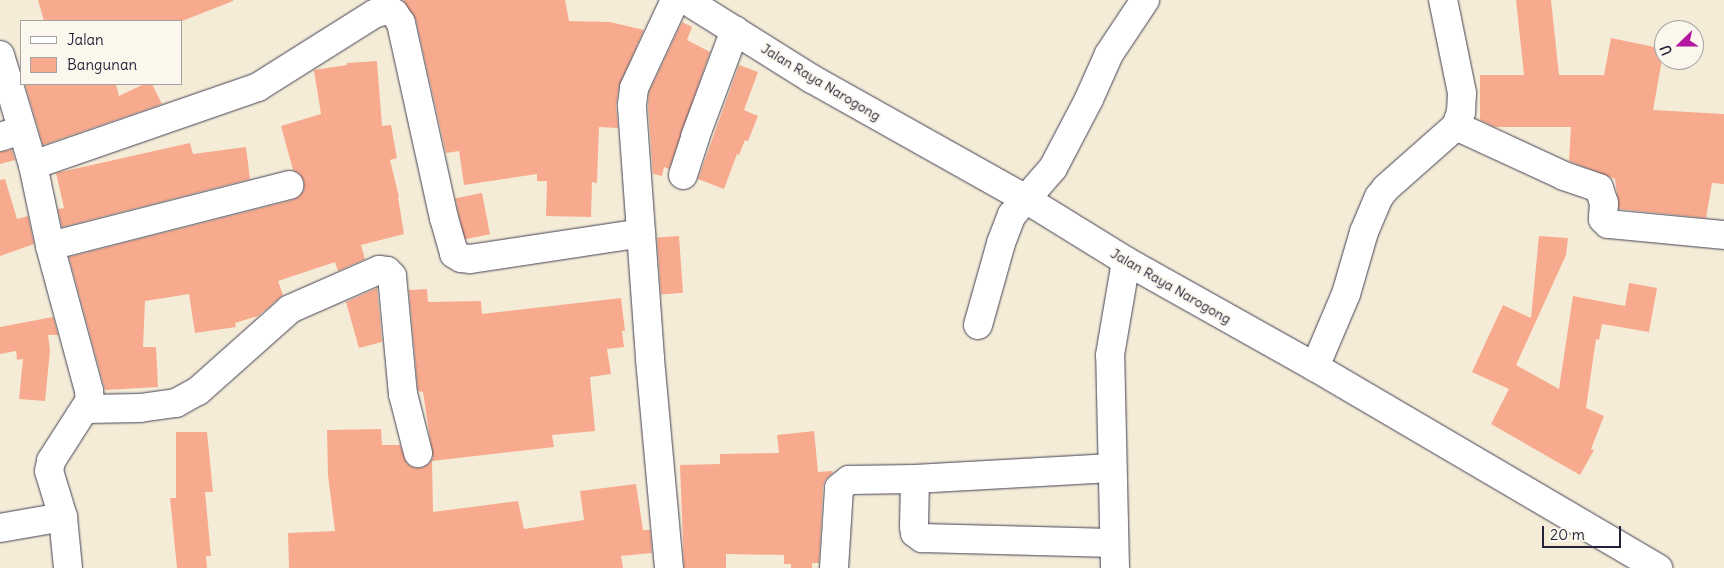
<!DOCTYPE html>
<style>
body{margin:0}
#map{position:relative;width:1724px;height:568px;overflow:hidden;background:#f5ecd8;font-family:Delius,sans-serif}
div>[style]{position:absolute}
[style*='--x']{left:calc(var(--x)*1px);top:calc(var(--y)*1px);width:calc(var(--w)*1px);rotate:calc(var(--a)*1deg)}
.building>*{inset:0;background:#f8aa8e;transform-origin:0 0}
.roads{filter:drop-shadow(0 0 1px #424053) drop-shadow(0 0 1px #424053)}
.minor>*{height:28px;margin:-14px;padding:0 14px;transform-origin:14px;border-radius:14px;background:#fff}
.major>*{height:28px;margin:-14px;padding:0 14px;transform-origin:14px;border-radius:14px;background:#fff}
span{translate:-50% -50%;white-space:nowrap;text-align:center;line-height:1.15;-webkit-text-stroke:4px #fbf7ec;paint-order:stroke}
.street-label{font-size:14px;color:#22223b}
.legend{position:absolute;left:20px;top:20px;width:162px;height:65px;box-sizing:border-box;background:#fbf7ec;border:1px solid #a4a2a5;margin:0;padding:6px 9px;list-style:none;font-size:15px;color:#22223b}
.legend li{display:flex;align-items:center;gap:10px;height:25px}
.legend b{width:25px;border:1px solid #a4a2a5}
.north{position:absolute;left:1654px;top:20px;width:50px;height:50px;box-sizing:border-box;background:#fbf7ec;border:1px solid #a4a2a5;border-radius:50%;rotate:248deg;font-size:14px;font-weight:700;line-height:20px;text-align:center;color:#22223b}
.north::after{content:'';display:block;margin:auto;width:18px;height:22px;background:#b5179e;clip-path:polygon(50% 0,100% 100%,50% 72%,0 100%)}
.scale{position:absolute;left:1542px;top:526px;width:79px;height:22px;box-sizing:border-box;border:2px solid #22223b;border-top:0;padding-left:6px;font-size:15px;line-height:18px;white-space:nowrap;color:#22223b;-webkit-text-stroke:4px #fbf7ec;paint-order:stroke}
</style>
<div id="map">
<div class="building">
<i style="clip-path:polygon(38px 0,233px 0,233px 1px,182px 21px,44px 21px)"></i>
<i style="clip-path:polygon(403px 0,565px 0,569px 21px,610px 22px,644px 30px,619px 86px,616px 106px,618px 128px,599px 127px,597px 183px,592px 182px,591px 217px,546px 216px,547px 181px,537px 181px,537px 174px,464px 185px,459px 151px,446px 153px,416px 20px)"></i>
<i style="clip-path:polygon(1516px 0,1551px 0,1559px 75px,1604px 75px,1611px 38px,1664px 49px,1653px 110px,1724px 114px,1724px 184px,1712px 183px,1706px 218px,1619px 209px,1615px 179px,1569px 161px,1571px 127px,1495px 127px,1480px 120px,1480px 75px,1524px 75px)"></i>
<i style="clip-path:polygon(682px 22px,692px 27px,687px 40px,710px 52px,669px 169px,664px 167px,662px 176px,653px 174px,648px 105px,649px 92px)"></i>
<i style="clip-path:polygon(377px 61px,382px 126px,391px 125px,397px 158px,390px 160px,399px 197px,398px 197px,404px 234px,361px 245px,365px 259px,338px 271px,335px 262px,278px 281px,283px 295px,258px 316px,235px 323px,236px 327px,195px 333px,189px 294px,145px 301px,143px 347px,156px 347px,158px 387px,105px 390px,69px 257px,293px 200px,300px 196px,304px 190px,304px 181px,300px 174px,293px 170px,281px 126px,321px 114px,314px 70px,347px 65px,347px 63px)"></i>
<i style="clip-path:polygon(739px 65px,758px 72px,744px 110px,758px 116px,748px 141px,745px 140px,739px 155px,737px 154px,724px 189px,698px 179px)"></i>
<i style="clip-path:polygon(25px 84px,116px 84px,119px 96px,144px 84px,152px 84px,162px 104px,43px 145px)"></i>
<i style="clip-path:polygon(190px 143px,193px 154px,246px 147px,250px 179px,62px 227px,58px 209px,64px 208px,56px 173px)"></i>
<i style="clip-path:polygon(12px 150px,15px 160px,0 164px,0 152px)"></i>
<i style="clip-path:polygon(5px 179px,17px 219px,28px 216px,34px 244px,0 256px,0 180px)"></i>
<i style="left:482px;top:193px;width:42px;height:27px;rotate:79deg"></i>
<i style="left:679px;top:236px;width:57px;height:22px;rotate:86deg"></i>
<i style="clip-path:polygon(1539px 236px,1568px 238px,1566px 255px,1516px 365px,1559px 389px,1573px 296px,1625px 306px,1629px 283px,1657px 288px,1649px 332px,1602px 324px,1599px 340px,1596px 339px,1586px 408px,1604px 416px,1591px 449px,1594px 450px,1580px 475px,1491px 424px,1509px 389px,1472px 372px,1503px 305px,1531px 318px)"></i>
<i style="clip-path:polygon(377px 288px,382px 342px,359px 348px,346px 302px)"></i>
<i style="clip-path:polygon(427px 289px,428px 302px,481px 301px,482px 314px,621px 298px,625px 331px,622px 331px,624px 347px,607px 349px,611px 374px,590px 377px,595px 431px,552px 435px,554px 447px,432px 461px,433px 512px,518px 501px,524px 529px,584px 520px,580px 491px,636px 484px,643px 530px,650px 530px,652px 553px,621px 556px,623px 568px,289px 568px,288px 533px,335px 531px,328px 475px,327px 430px,381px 429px,382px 445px,400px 445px,407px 464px,414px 468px,422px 468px,429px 464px,433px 458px,423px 392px,418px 391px,409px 290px)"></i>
<i style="clip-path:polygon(53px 317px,58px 335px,48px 335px,50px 351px,45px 401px,19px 399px,23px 359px,17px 360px,16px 351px,0 354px,0 327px)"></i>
<i style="clip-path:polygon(814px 431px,818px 472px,832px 471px,833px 473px,825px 480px,823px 487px,819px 563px,812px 563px,812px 568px,791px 568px,791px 564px,784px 564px,784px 555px,726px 554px,726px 568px,684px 568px,680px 465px,720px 464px,720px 454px,779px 453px,777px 435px)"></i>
<i style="clip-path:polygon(176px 432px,207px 432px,213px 492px,205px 492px,211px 556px,206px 556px,207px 568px,177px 568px,170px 498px,176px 498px)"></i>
</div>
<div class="roads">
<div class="minor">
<i style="--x:0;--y:55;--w:115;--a:73.3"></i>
<i style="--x:33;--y:165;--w:83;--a:78.1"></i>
<i style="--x:50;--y:246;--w:150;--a:74.9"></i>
<i style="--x:89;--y:391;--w:9;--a:84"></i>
<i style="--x:90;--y:400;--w:72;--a:122.6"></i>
<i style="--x:51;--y:461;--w:10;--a:101"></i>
<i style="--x:49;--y:471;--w:48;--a:73.1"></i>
<i style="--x:63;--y:517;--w:51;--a:84.4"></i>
<i style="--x:1456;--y:126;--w:119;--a:24.8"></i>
<i style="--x:1564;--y:176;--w:37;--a:19"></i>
<i style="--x:1599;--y:188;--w:16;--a:72"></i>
<i style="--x:1604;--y:203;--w:16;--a:94"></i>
<i style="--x:1603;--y:219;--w:7;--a:45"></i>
<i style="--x:1608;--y:224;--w:117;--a:5.4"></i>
<i style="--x:0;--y:137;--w:23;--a:-18"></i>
<i style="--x:33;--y:165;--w:238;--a:-19.1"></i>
<i style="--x:258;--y:87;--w:137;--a:-32.2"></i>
<i style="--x:374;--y:14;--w:13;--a:-18"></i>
<i style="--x:386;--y:10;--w:9;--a:21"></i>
<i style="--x:394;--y:13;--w:12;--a:55"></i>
<i style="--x:401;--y:23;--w:200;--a:77.6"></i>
<i style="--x:444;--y:218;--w:37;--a:74"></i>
<i style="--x:454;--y:254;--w:8;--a:30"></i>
<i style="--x:461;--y:258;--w:9;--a:6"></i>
<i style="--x:470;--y:259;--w:173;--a:-8.6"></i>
<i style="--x:683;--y:175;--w:40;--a:-72"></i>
<i style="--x:695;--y:137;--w:114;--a:-69.5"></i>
<i style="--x:50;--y:246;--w:247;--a:-14.3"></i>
<i style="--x:978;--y:325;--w:85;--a:-74.3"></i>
<i style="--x:1001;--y:243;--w:30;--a:-69"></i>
<i style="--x:1012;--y:215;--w:62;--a:-48.9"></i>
<i style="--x:1053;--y:168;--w:78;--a:-62.4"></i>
<i style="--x:1089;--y:99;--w:49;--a:-66"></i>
<i style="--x:1109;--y:54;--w:65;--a:-56.3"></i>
<i style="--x:1315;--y:367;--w:79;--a:-67"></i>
<i style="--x:1346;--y:294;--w:65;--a:-73.8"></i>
<i style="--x:1364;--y:232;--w:38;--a:-67"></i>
<i style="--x:1379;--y:197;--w:11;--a:-52"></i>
<i style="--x:1386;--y:188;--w:94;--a:-41.5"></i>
<i style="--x:1456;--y:126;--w:15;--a:-70"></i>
<i style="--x:1461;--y:112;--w:19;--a:-87"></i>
<i style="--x:1462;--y:93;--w:95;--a:-101.5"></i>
<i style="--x:86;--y:409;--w:54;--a:-1.1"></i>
<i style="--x:140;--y:408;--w:36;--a:-8"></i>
<i style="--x:176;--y:403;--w:25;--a:-29"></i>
<i style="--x:198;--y:391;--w:123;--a:-41.7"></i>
<i style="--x:290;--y:309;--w:97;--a:-23.7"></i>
<i style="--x:379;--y:270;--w:8;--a:7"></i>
<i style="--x:387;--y:271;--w:7;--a:45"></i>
<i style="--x:392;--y:276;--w:119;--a:84.7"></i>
<i style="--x:403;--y:394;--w:61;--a:75.7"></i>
<i style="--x:915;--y:479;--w:47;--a:91.2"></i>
<i style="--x:914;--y:526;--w:7;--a:82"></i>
<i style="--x:915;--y:533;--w:9;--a:36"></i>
<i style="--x:922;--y:538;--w:191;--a:1.5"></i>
<i style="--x:0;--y:528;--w:64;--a:-9.9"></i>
<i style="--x:669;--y:568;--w:211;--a:-95.2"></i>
<i style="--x:650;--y:358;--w:254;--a:-94.1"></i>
<i style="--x:632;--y:105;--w:17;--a:-83"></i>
<i style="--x:634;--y:88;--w:97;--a:-65"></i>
<i style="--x:834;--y:568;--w:80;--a:-86.4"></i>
<i style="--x:839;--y:488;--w:13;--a:-39"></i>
<i style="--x:849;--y:480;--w:66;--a:-0.9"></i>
<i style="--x:915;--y:479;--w:197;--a:-3.2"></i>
<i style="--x:1115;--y:568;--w:213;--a:-91.3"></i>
<i style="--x:1110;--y:355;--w:95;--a:-80.3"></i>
</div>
<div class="major">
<i style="--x:686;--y:0;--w:149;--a:32.1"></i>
<i style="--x:812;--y:79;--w:243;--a:29.3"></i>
<i style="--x:1024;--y:198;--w:120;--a:31.7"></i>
<i style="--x:1126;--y:261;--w:217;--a:29.3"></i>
<i style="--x:1315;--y:367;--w:398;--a:30.4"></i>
</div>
</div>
<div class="street-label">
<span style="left:821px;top:82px;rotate:31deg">Jalan Raya Narogong</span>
<span style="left:1171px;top:286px;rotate:30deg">Jalan Raya Narogong</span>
</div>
<ul class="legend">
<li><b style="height:6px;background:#fff"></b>Jalan</li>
<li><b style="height:14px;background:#f8aa8e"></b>Bangunan</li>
</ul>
<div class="north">U</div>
<div class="scale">20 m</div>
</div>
